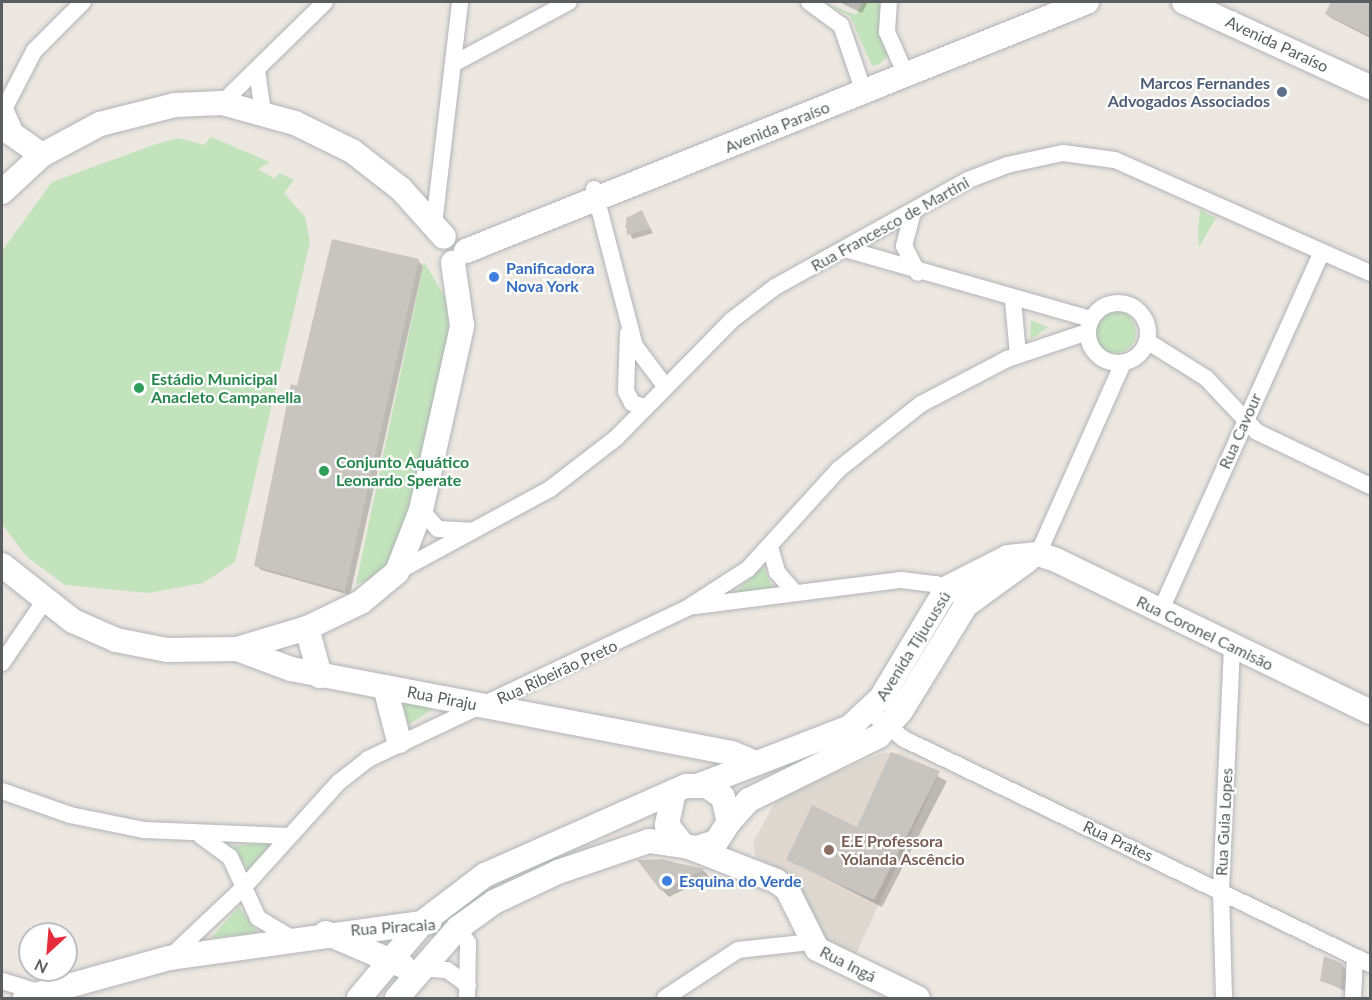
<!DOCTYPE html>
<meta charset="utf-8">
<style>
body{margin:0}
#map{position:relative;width:1372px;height:1000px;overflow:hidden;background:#ece7e0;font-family:Lato,sans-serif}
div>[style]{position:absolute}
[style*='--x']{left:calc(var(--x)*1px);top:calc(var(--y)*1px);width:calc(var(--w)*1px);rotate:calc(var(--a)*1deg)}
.education>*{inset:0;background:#ded8d1}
.green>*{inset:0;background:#c3e3bc}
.round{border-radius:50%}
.shadow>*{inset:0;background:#0003}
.building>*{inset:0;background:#c8c4bf}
.roads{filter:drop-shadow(0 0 2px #b1b4b8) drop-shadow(0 0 2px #b1b4b8)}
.street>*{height:16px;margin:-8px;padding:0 8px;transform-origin:8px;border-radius:8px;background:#fff}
.street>.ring{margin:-8px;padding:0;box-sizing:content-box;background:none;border:16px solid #fff;border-radius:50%}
.secondary>*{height:24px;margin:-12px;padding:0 12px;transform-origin:12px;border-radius:12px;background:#fff}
.dots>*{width:16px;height:16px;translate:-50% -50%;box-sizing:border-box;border:3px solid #fff;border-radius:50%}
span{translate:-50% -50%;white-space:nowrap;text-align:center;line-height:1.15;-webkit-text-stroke:4.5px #fff;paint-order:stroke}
.street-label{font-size:16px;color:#595e61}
.service-label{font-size:16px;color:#4e5e75;font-weight:700}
.right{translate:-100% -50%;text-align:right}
.shop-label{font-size:16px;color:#366cbe;font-weight:700}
.left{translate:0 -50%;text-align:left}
.leisure-label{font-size:16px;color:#27864d;font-weight:700}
.education-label{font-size:16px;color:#785e54;font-weight:700}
.frame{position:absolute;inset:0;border:3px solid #595e61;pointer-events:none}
.north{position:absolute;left:18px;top:922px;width:60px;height:60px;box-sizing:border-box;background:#fff;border:2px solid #bdbfc0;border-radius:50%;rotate:206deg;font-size:16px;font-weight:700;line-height:24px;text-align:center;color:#595e61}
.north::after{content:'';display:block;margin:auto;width:21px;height:27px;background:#e62c3d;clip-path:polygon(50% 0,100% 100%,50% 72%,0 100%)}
</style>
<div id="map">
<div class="education">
<i style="clip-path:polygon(882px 753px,901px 753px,940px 772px,855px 956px,820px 939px,796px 883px,756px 857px,753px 842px,778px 797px)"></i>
</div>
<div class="green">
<i style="clip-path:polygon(823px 2px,856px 15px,863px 2px,880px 2px,888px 55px,880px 64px,872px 66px,850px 16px)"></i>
<i style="clip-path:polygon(211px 137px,270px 162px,258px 169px,275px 179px,279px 173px,294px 180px,284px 193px,305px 217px,310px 242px,235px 562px,203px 583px,148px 593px,65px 585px,27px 557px,2px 524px,2px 251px,52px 182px,156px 144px,178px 138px,204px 145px)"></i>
<i style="clip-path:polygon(1200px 210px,1216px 218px,1199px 247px,1198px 230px)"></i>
<i style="clip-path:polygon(424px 262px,455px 314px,401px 550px,380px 577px,356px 584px)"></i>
<i class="round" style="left:1094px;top:311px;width:42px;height:42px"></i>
<i style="clip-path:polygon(1031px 320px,1048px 327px,1030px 340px)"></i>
<i style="clip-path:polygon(763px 567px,774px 589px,733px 594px)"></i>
<i style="clip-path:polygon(402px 700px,438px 706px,408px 725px)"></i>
<i style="clip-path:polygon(273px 842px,248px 870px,233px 846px)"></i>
<i style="clip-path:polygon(239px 907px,258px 933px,211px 938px)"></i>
</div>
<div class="shadow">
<i style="clip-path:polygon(839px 2px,868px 2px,862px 13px)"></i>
<i style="clip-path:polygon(1332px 2px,1370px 2px,1370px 38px,1331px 18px,1326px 14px)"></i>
<i style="clip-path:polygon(642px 212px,653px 233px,633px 239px,625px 226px)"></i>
<i style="clip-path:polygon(418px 261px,423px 266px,350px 595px,261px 570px,256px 565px)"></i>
<i style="clip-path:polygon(892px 754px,947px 781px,882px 907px,788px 859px,858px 829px)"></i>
<i style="clip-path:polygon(662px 860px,704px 871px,710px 877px,669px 897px,662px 890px)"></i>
<i style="clip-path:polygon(1342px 965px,1346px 970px,1345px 991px,1322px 980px)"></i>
</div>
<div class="building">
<i style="clip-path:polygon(1331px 2px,1371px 2px,1371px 36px,1325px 14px)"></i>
<i style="clip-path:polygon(642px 210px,650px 229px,627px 235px,626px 218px)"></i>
<i style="clip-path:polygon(332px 239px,419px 259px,345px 591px,254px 566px,291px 384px,297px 386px)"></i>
<i style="clip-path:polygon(891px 752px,940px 771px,874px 900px,786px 860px,812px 805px,857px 827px)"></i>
<i style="clip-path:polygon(662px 859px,677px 863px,705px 869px,661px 891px,637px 860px)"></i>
<i style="clip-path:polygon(1324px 956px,1343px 964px,1341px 988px,1320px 981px)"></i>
</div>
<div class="roads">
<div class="street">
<i style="--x:809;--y:2;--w:39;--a:36"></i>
<i style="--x:841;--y:25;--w:71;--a:71.1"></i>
<i style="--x:889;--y:2;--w:30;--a:94"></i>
<i style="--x:887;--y:32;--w:47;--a:66.2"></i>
<i style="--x:455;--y:63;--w:129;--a:-28.2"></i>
<i style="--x:257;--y:70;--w:43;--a:82.1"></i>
<i style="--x:222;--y:103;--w:144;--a:-44.4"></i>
<i style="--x:2;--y:113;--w:70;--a:-62.7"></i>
<i style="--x:34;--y:51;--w:69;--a:-45"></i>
<i style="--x:594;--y:189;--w:162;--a:75.4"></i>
<i style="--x:635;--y:346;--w:50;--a:53.1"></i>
<i style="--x:913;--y:212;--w:35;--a:105"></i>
<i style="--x:904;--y:246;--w:30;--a:63"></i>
<i style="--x:434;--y:224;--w:224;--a:-83.3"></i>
<i style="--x:845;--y:249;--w:255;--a:15.9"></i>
<i style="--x:1013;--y:300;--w:55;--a:84.8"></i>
<i class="ring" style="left:1088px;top:303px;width:44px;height:44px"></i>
<i style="--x:628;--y:333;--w:58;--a:92"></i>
<i style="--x:626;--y:391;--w:13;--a:63"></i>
<i style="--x:632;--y:403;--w:14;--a:17"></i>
<i style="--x:1147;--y:341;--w:70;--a:32.1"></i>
<i style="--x:1206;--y:378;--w:74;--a:46.6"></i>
<i style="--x:1257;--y:432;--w:125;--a:25.5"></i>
<i style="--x:421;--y:510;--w:25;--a:48"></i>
<i style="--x:438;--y:529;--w:33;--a:3"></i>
<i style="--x:770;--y:547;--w:26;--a:74"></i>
<i style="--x:777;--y:572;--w:28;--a:49"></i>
<i style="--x:1038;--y:554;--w:209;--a:-66"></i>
<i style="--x:397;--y:572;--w:174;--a:-28.5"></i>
<i style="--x:550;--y:489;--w:83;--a:-37.7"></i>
<i style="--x:616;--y:438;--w:165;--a:-45.5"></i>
<i style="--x:732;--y:320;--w:54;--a:-37.5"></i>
<i style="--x:775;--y:287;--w:221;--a:-29"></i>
<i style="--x:968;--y:180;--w:42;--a:-21"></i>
<i style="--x:1007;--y:165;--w:57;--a:-12.1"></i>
<i style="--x:1063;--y:153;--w:52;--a:7.7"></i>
<i style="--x:1115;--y:160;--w:279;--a:23.9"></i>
<i style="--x:695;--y:606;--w:208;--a:-7.2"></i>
<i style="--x:901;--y:580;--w:35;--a:7"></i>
<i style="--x:936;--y:584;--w:21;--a:28"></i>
<i style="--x:1160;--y:612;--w:395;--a:-65.8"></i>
<i style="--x:2;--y:663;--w:73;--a:-55.7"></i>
<i style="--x:870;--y:712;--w:43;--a:38.5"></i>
<i style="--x:904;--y:739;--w:517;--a:25.77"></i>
<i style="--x:2;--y:791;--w:72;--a:19.4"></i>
<i style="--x:70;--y:815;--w:76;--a:11.5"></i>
<i style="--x:144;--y:830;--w:144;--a:2.4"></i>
<i style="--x:201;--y:836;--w:36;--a:36"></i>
<i style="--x:230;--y:857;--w:67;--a:65.3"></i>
<i style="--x:258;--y:918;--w:39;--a:31"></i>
<i style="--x:458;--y:928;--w:18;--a:56"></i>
<i style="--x:468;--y:943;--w:55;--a:91"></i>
<i style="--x:169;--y:958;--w:103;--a:-43.4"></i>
<i style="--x:244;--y:887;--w:142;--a:-47.9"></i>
<i style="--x:339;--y:782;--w:37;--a:-38"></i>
<i style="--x:368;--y:759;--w:355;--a:-25.3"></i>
<i style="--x:689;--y:607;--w:70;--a:-32.8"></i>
<i style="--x:748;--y:569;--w:135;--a:-47.7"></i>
<i style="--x:839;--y:469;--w:105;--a:-38.4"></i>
<i style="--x:921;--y:404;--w:97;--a:-27.6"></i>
<i style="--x:1007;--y:359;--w:84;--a:-18.6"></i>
<i style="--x:422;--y:968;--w:25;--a:5"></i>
<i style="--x:447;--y:970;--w:26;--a:36"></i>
<i style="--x:2;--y:981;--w:42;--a:16.7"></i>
<i style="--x:665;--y:998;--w:87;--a:-33.3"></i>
<i style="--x:738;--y:950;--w:72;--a:-6.3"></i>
<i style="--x:1224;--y:998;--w:108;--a:-91.6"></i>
<i style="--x:1221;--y:890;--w:244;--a:-87.4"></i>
<i style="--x:1353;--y:998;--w:41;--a:-87.2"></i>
</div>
<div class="secondary">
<i style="--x:1184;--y:2;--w:205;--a:24.6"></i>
<i style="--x:2;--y:112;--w:24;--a:66"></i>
<i style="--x:12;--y:134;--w:37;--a:35"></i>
<i style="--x:2;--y:192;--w:54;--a:-42.8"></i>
<i style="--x:42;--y:155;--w:66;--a:-28.1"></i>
<i style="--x:100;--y:124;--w:77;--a:-14.2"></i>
<i style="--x:175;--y:105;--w:47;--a:-2.4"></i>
<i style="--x:222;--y:103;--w:76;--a:15.3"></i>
<i style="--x:295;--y:123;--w:64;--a:26.2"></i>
<i style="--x:352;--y:151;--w:62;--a:37.8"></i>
<i style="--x:401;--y:189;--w:64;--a:48.1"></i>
<i style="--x:466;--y:251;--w:669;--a:-21.85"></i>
<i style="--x:2;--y:565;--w:90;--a:38.3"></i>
<i style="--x:73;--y:621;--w:47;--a:23.8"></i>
<i style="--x:116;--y:640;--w:52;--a:11.1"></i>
<i style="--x:167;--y:650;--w:70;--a:-0.8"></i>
<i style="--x:237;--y:649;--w:73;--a:-16.7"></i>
<i style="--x:307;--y:628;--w:60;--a:-25.7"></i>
<i style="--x:361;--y:602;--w:47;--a:-39.8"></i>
<i style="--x:397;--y:572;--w:66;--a:-68.8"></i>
<i style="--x:421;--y:510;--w:189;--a:-77.4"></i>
<i style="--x:462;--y:326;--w:64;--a:-98.1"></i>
<i style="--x:307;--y:628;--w:50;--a:74.8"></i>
<i style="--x:237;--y:649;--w:58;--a:20.3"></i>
<i style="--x:291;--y:669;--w:449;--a:10.8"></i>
<i style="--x:732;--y:753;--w:25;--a:23"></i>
<i style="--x:385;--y:687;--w:56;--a:75.5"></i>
<i style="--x:700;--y:785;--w:161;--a:-21.1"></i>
<i style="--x:850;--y:727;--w:42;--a:-43.1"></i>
<i style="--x:881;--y:698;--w:128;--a:-59"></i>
<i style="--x:947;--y:588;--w:68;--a:-26.9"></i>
<i style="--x:1008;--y:557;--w:30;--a:-6"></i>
<i style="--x:1038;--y:554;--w:19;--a:18"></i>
<i style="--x:1056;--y:560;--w:349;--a:25.8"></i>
<i style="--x:673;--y:796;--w:30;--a:102"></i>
<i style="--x:667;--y:825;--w:24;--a:52"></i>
<i style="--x:729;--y:822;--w:30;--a:-48"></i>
<i style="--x:749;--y:800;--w:145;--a:-26.2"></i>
<i style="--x:879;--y:736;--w:33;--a:-49"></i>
<i style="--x:901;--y:711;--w:124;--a:-58.5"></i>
<i style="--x:966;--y:605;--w:77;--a:-36"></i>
<i style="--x:689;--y:847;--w:93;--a:21.3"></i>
<i style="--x:776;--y:881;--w:14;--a:36"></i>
<i style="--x:787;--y:889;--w:67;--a:63.4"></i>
<i style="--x:817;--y:949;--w:112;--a:25.9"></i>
<i style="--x:326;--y:933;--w:84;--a:23.2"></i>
<i style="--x:25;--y:998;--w:149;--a:-15.5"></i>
<i style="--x:169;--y:958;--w:263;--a:-7.9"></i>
<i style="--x:359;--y:998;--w:99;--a:-49.9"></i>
<i style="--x:423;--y:922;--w:78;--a:-37.2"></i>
<i style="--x:485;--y:875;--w:220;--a:-23.9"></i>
<i style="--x:686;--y:786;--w:21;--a:0"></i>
<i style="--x:707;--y:786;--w:19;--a:35"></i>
<i style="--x:723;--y:797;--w:26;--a:77"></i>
<i style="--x:729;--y:822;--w:24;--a:123"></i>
<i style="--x:716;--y:842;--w:21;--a:163"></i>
<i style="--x:696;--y:848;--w:48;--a:-171.5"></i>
<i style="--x:649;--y:841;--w:96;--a:161.2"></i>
<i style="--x:558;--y:872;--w:71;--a:154.9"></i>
<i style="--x:494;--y:902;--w:44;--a:144.2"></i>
<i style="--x:458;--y:928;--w:93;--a:131.1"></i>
</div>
</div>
<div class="dots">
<i style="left:1282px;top:92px;background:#5c6f8a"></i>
<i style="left:494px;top:277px;background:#3f7fe0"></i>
<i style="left:139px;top:388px;background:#2e9e5b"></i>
<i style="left:324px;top:471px;background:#2e9e5b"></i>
<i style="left:829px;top:850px;background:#8d6e63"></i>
<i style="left:667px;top:881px;background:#3f7fe0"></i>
</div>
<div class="street-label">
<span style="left:1277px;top:44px;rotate:25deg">Avenida Paraíso</span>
<span style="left:777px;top:127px;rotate:-22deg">Avenida Paraíso</span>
<span style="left:890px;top:224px;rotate:-29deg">Rua Francesco de Martini</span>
<span style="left:1240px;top:431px;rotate:-66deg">Rua Cavour</span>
<span style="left:1205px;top:633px;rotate:26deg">Rua Coronel Camisão</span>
<span style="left:913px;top:646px;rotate:-58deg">Avenida Tijucussú</span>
<span style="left:557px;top:672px;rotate:-25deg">Rua Ribeirão Preto</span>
<span style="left:442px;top:698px;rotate:11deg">Rua Piraju</span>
<span style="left:1224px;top:822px;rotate:-87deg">Rua Guia Lopes</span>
<span style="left:1118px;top:841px;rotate:25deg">Rua Prates</span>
<span style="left:393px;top:927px;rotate:-4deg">Rua Piracaia</span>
<span style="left:848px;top:964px;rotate:27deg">Rua Ingá</span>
</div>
<div class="service-label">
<span class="right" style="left:1270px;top:92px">Marcos Fernandes<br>Advogados Associados</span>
</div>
<div class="shop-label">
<span class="left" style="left:506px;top:277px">Panificadora<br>Nova York</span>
<span class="left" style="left:679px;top:881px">Esquina do Verde</span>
</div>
<div class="leisure-label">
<span class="left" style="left:151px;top:388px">Estádio Municipal<br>Anacleto Campanella</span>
<span class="left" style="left:336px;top:471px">Conjunto Aquático<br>Leonardo Sperate</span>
</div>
<div class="education-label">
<span class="left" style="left:841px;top:850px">E.E Professora<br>Yolanda Ascêncio</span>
</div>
<div class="frame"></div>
<div class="north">N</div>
</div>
